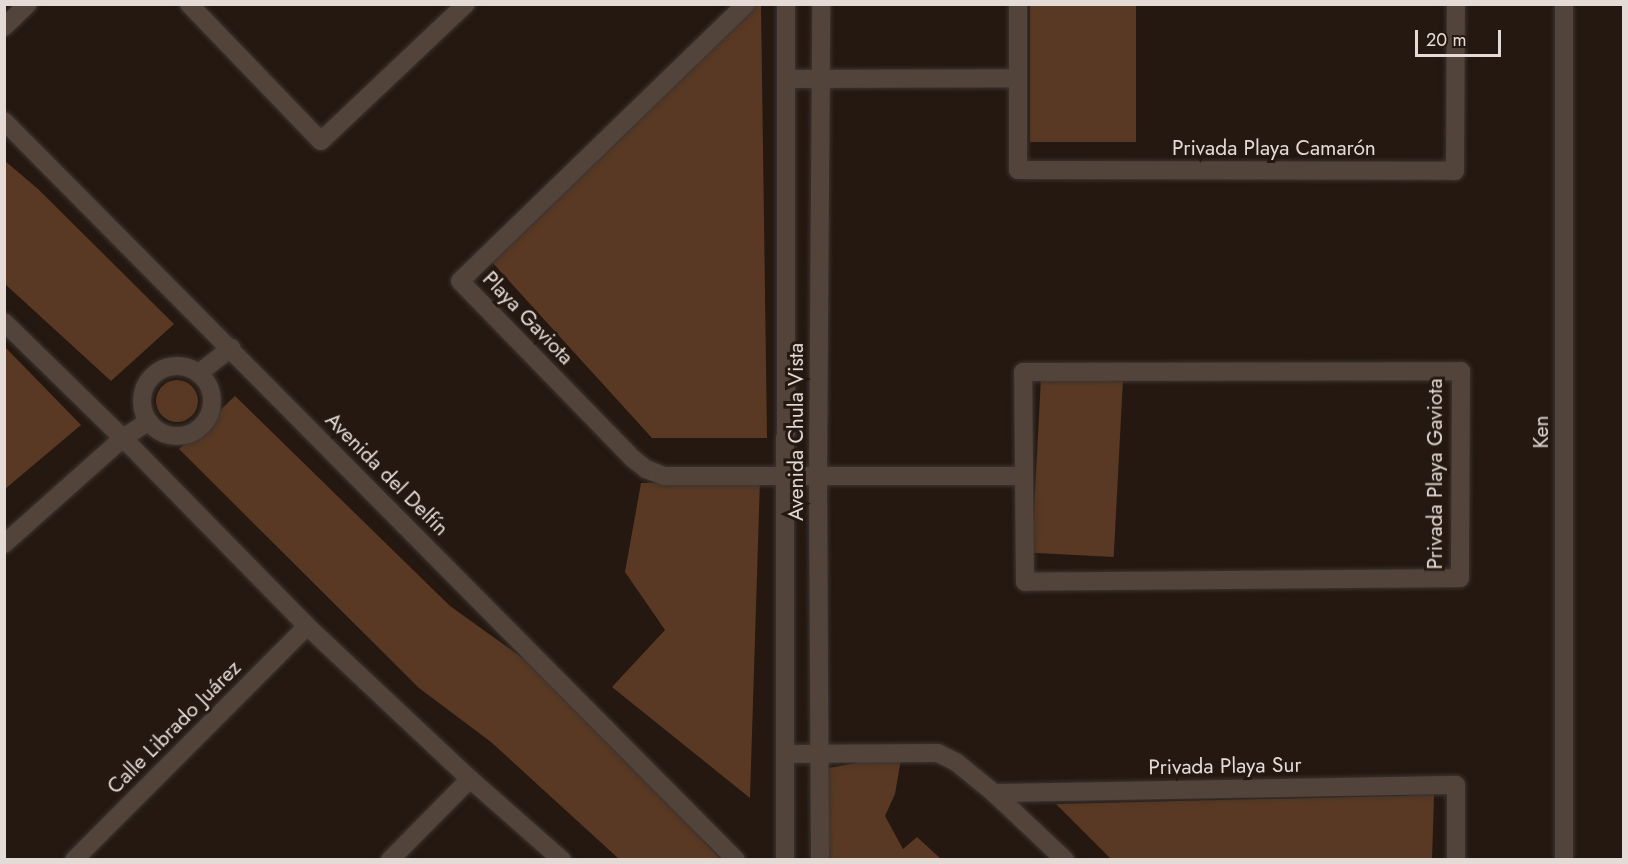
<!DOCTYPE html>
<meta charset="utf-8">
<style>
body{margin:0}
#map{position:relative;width:1628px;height:864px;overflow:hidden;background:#241810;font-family:Jost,sans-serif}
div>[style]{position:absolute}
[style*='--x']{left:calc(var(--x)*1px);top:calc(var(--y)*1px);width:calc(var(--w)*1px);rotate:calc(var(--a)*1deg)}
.green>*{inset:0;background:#593923;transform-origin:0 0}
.round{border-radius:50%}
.roads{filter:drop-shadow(0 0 2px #3c3330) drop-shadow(0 0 2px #3c3330)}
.minor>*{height:18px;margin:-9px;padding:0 9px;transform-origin:9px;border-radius:9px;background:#52443b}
.minor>.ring{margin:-9px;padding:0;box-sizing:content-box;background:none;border:18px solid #52443b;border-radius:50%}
span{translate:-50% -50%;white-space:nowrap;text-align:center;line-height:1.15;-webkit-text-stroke:6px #241810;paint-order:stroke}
.street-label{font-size:21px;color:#e4dbd6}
.frame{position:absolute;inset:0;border:6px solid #e4dbd6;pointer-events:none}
.scale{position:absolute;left:1415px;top:30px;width:86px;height:27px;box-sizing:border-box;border:3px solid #e4dbd6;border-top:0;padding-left:8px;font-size:18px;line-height:21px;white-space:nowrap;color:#e4dbd6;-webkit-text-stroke:4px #241810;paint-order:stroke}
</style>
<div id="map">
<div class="green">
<i style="clip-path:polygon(755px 5px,761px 5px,767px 438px,652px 438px,491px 261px)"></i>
<i style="left:1030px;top:5px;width:106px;height:137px"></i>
<i style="clip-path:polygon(5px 161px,38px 189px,174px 324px,111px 381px,5px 284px)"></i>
<i style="clip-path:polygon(5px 347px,81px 425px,5px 489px,4px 489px)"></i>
<i style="left:1041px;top:377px;width:82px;height:176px;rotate:3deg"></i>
<i class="round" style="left:156px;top:380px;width:42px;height:42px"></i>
<i style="clip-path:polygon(235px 396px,450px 606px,542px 672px,721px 859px,619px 859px,491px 742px,419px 688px,179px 449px)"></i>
<i style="clip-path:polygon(760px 480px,750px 798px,612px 687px,665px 630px,625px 572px,641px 483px)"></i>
<i style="clip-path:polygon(901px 759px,895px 794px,885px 816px,903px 849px,917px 837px,941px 859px,828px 860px,824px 804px,829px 768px,861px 762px)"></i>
<i style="clip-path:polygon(1434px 795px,1432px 860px,1111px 859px,1056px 804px)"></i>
</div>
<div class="roads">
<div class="minor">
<i style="--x:189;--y:4;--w:190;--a:46.1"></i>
<i style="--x:321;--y:141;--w:199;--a:-43.4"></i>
<i style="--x:746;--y:4;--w:398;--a:135.9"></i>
<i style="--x:460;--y:281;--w:247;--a:45.8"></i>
<i style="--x:632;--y:458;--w:18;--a:38"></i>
<i style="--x:646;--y:469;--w:19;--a:21"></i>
<i style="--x:664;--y:476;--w:360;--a:0"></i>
<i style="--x:1018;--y:4;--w:166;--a:90"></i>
<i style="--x:1018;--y:170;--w:437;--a:0.1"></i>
<i style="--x:1455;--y:171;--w:167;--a:-89.7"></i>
<i style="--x:1564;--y:4;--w:856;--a:90"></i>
<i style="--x:4;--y:27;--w:33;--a:-44"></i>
<i style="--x:786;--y:79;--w:232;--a:-0.2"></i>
<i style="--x:4;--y:121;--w:1040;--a:45.27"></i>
<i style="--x:4;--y:322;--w:166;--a:44.3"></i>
<i style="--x:123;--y:438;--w:263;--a:45.6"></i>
<i style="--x:307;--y:626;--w:224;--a:43.2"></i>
<i style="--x:470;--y:779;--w:123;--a:41.4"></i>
<i class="ring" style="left:142px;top:366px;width:52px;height:52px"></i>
<i style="--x:1461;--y:371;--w:207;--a:90.3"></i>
<i style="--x:1460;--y:578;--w:435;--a:179.5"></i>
<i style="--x:1025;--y:582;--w:210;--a:-90.5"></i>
<i style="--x:1023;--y:372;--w:438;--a:-0.1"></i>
<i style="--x:199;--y:373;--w:41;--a:-38"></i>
<i style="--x:4;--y:544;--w:159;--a:-41.7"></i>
<i style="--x:123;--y:438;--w:30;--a:-33"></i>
<i style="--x:785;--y:754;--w:153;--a:-0.4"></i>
<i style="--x:938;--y:753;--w:20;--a:27"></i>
<i style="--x:956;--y:762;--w:49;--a:39.2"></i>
<i style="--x:994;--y:793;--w:98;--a:43.3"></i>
<i style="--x:994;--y:793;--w:462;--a:-1"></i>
<i style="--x:1456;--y:785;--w:75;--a:90"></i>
<i style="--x:74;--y:860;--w:330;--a:-45.1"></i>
<i style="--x:390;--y:860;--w:114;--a:-45.4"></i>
<i style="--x:785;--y:860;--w:856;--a:-89.93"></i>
<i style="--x:820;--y:860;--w:385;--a:-90.3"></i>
<i style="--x:818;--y:475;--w:471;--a:-89.6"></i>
</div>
</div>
<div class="street-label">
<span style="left:1274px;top:148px">Privada Playa Camarón</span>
<span style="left:528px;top:318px;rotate:46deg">Playa Gaviota</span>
<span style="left:796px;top:432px;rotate:-90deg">Avenida Chula Vista</span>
<span style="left:1541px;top:432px;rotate:-90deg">Ken</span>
<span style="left:387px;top:474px;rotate:45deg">Avenida del Delfín</span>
<span style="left:1435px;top:474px;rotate:-90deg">Privada Playa Gaviota</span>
<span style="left:174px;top:727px;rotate:-45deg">Calle Librado Juárez</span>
<span style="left:1225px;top:766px;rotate:-1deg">Privada Playa Sur</span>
</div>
<div class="frame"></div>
<div class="scale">20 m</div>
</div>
